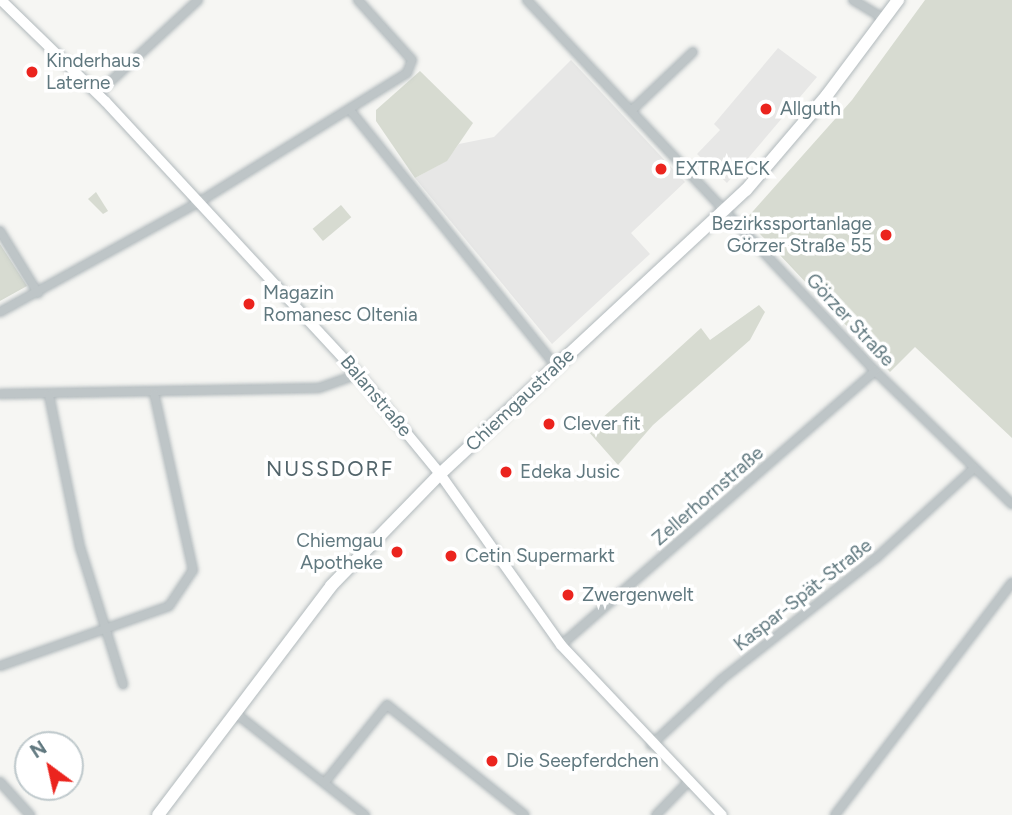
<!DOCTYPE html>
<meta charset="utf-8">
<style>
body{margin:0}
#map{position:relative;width:1012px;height:815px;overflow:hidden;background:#f6f6f3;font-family:Figtree,sans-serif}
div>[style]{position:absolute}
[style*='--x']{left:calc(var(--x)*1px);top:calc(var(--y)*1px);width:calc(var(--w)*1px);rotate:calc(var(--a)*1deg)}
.built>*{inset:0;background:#e7e7e6}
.green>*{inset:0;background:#d7dbd1;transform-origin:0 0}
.roads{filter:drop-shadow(0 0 2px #b1b9bc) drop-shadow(0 0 2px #b1b9bc)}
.street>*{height:8px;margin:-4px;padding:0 4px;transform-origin:4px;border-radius:4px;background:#bec5c7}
.secondary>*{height:10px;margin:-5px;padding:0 5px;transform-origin:5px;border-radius:5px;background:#fff}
.primary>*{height:12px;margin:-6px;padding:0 6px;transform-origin:6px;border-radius:6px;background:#fff}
.dots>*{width:19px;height:19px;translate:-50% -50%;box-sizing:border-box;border:4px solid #fff;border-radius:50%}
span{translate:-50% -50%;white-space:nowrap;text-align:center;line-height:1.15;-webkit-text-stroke:7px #fff;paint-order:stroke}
.poi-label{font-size:19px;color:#60787f}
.left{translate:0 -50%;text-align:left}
.right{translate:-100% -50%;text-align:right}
.street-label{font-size:19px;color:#60787f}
.neighbourhood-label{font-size:21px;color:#52646a;letter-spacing:2px}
.north{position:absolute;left:14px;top:731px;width:70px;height:70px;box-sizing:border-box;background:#fff;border:2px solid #bfc9cc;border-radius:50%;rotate:327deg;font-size:19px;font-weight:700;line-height:28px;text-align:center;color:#60787f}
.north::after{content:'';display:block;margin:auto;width:24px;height:32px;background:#eb241e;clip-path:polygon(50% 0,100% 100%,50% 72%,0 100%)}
</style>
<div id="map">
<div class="built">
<i style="clip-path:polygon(778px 48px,817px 77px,727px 183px,697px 154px,720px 130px,714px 124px)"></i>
<i style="clip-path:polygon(571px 60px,685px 182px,631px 233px,650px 254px,552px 344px,415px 178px,446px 161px,459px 144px,494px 137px)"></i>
</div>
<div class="green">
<i style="clip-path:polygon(925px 0,1012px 0,1012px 438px,915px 347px,890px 372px,746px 219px,852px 100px)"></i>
<i style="clip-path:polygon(420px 71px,473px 123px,447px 161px,415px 178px,376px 121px,376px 110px)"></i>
<i style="clip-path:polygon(96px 192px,108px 211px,103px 214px,88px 199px)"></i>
<i style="left:341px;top:205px;width:16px;height:37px;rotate:50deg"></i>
<i style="clip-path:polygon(0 244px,27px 286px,0 301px)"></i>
<i style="clip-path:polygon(759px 305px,765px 312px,750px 340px,653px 425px,618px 465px,588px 431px,701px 328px,710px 340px)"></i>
</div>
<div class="roads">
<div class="street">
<i style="--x:527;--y:0;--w:509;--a:46.83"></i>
<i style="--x:875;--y:371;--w:191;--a:44.2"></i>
<i style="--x:853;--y:0;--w:37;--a:31"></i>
<i style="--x:97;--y:94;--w:138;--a:-42.9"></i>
<i style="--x:350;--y:110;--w:329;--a:51.2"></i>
<i style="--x:632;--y:110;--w:84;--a:-43.6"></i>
<i style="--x:0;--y:231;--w:73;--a:58.5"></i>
<i style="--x:0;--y:312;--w:227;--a:-28.9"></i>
<i style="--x:199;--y:202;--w:245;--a:-31.8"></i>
<i style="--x:407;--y:73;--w:14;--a:-69"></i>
<i style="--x:412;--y:60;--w:81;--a:-132"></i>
<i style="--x:0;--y:394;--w:319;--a:-1.1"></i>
<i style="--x:319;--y:388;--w:41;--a:-19.7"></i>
<i style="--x:49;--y:395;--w:155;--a:78.5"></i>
<i style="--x:80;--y:547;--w:144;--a:72.6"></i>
<i style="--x:561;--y:645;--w:417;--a:-41.1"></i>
<i style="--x:0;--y:666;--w:179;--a:-19.5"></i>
<i style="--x:169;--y:606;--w:43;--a:-56.3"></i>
<i style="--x:193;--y:570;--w:181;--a:-102.4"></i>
<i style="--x:234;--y:712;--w:167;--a:38.2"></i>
<i style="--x:651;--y:745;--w:97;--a:-42.9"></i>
<i style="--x:722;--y:679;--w:196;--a:-38.2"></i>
<i style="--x:876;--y:558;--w:132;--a:-42.5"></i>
<i style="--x:0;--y:782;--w:45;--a:47.7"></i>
<i style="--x:325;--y:782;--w:99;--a:-51.2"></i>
<i style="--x:387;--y:705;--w:176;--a:38.6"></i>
<i style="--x:656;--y:815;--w:46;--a:-45.9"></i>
<i style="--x:835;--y:815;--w:292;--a:-52.7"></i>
</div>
<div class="secondary">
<i style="--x:1;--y:0;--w:146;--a:44.2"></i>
<i style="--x:106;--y:102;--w:371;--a:47.2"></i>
<i style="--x:358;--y:374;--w:129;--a:50.6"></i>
<i style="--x:440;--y:474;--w:209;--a:54.7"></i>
<i style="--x:561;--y:645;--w:234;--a:46.6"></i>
</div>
<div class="primary">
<i style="--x:158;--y:815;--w:287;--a:-52.9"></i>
<i style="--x:331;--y:586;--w:156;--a:-45.8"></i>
<i style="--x:440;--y:474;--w:417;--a:-42.9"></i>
<i style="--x:746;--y:190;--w:125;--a:-49.5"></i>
<i style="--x:827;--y:95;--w:119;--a:-53.2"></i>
</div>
</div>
<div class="dots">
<i style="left:32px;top:72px;background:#eb241e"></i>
<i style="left:766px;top:109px;background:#eb241e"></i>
<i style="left:661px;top:169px;background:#eb241e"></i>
<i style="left:886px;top:235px;background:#eb241e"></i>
<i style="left:249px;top:304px;background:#eb241e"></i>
<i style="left:549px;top:424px;background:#eb241e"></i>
<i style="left:506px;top:472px;background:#eb241e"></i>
<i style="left:397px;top:552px;background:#eb241e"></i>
<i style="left:451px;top:556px;background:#eb241e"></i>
<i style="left:568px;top:595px;background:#eb241e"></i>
<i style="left:492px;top:761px;background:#eb241e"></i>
</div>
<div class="poi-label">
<span class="left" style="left:46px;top:72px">Kinderhaus<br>Laterne</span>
<span class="left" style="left:780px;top:109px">Allguth</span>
<span class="left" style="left:675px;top:169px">EXTRAECK</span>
<span class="right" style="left:872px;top:235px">Bezirkssportanlage<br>Görzer Straße 55</span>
<span class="left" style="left:263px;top:304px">Magazin<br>Romanesc Oltenia</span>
<span class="left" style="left:563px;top:424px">Clever fit</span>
<span class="left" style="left:520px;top:472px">Edeka Jusic</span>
<span class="right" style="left:383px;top:552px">Chiemgau<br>Apotheke</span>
<span class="left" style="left:465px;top:556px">Cetin Supermarkt</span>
<span class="left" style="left:582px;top:595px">Zwergenwelt</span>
<span class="left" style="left:506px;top:761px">Die Seepferdchen</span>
</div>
<div class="street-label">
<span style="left:850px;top:320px;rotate:47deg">Görzer Straße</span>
<span style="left:376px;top:396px;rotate:50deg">Balanstraße</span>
<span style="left:520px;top:400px;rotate:-43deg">Chiemgaustraße</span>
<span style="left:708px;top:496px;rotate:-41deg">Zellerhornstraße</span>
<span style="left:803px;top:595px;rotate:-38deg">Kaspar-Spät-Straße</span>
</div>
<div class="neighbourhood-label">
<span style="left:330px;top:469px">NUSSDORF</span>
</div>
<div class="north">N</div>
</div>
